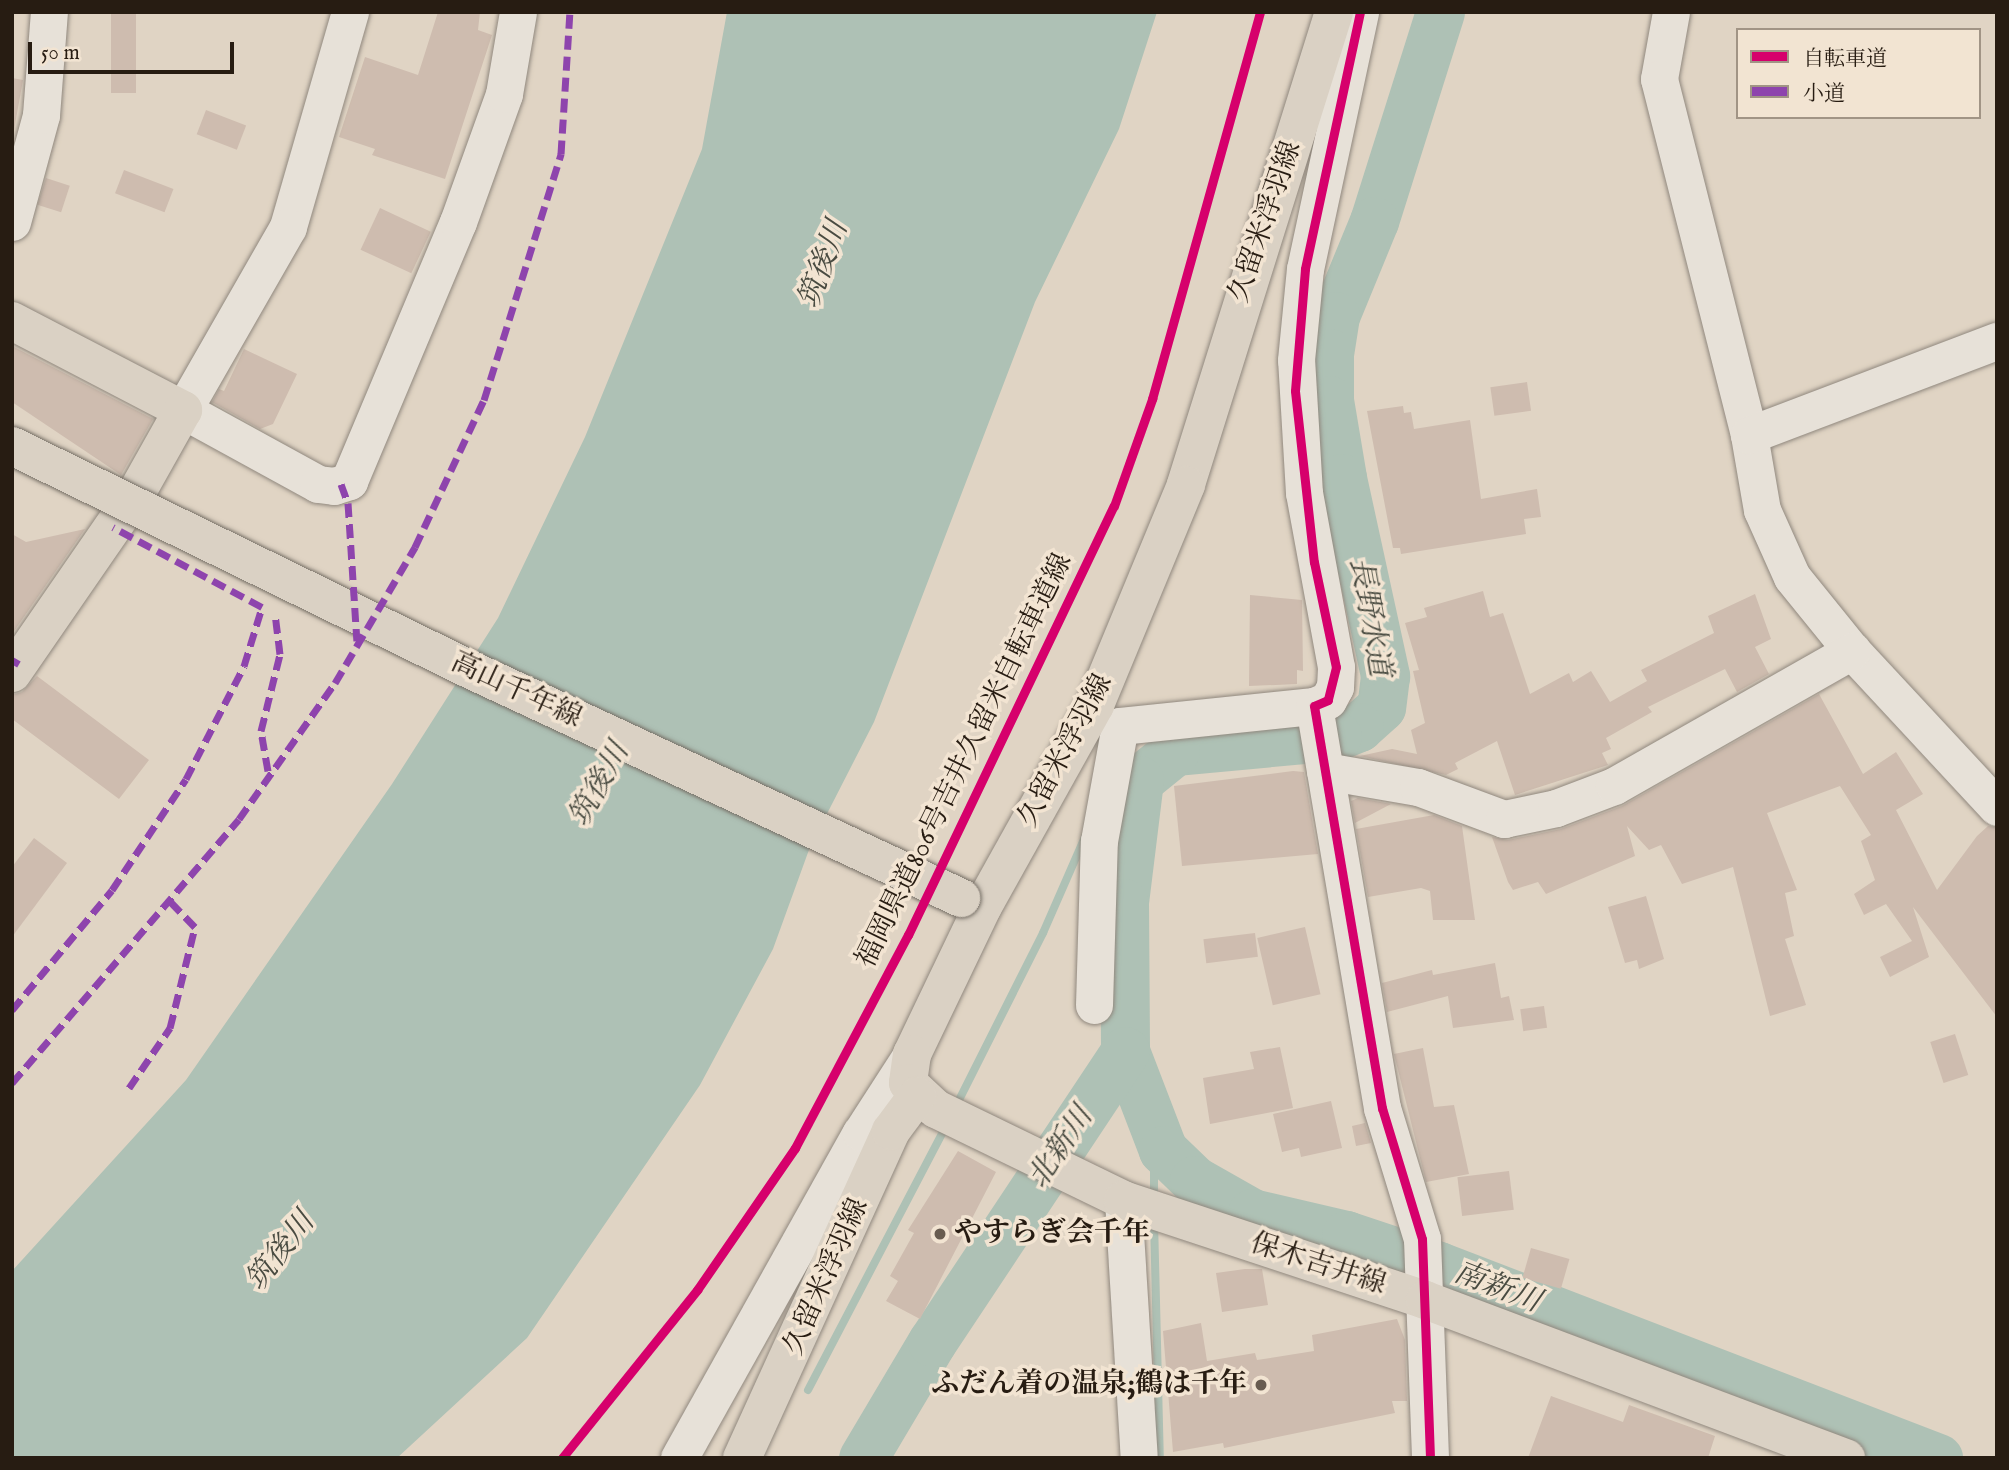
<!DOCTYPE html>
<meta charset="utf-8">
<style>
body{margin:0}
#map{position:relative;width:2009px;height:1470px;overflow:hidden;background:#e0d4c4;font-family:"IM FELL English","Noto Serif JP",serif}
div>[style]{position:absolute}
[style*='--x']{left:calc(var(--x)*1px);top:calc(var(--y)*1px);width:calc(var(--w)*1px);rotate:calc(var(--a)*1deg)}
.water>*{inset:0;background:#aec1b5}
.stream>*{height:8px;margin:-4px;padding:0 4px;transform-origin:4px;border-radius:4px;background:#aec1b5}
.river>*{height:49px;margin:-24.5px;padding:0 24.5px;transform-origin:24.5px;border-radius:24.5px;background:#aec1b5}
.building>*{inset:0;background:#cebcaf;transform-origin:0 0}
.roads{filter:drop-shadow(0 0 2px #90887e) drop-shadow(0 0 2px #90887e)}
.minor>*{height:37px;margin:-18.5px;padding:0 18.5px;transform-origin:18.5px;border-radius:18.5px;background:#e7e1d8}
.major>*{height:38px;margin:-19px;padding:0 19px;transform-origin:19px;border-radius:19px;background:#dad1c4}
.bridges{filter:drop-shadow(0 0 2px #766f66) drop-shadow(0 0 2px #766f66)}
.major-bridge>*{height:38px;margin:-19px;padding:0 19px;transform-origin:19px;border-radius:19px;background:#dad1c4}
.quiet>*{height:7px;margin-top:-3.5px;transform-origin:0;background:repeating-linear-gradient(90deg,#8e44ad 0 14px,transparent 0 21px)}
.cycleway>*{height:9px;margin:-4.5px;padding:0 4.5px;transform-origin:4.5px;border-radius:4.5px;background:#d6006c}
.dots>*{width:19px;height:19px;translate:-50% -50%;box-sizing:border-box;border:4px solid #f2e4d2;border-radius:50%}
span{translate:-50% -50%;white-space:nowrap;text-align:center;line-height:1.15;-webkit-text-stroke:7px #f2e4d2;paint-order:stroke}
.street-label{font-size:28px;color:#271c12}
.poi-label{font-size:28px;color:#271c12;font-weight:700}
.left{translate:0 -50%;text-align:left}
.right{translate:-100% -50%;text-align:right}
.water-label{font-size:30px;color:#494b41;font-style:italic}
.frame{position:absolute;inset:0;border:14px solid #271c12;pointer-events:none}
.legend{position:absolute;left:1736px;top:28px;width:245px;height:91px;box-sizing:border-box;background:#f2e4d2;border:2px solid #a19485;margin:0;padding:9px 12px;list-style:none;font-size:21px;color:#271c12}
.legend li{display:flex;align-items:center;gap:14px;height:35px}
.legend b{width:35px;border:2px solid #a19485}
.scale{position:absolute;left:28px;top:42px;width:206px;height:32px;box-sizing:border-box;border:4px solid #271c12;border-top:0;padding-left:9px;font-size:21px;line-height:24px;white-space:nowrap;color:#271c12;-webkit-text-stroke:5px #f2e4d2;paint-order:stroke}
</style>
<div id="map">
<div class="water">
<i style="clip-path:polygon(727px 12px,1157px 12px,1119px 129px,1035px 302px,874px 722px,810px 847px,773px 949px,700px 1085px,527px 1338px,397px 1458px,12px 1458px,12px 1271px,186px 1080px,392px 784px,498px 618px,585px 437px,702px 149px)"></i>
</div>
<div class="stream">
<i style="--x:1119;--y:786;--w:21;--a:-17"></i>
<i style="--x:956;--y:1106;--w:194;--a:-63.3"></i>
<i style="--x:1043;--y:933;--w:105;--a:-66.4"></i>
<i style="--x:1154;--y:1200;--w:35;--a:-90"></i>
<i style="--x:1154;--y:1165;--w:17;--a:-59"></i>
<i style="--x:1154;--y:1220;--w:238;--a:88.6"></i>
<i style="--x:808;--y:1390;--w:300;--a:-62.4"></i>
</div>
<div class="river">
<i style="--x:1440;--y:12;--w:219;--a:107.5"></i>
<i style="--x:1374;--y:221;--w:103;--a:112.3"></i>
<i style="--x:1335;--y:316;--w:37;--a:99"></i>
<i style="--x:1329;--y:353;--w:47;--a:90"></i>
<i style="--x:1329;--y:400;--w:79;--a:80.5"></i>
<i style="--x:1342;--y:478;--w:203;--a:77.7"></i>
<i style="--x:1385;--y:676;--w:31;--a:97"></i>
<i style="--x:1381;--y:707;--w:30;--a:138"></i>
<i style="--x:1359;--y:727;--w:24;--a:158"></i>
<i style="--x:1337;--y:736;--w:163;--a:174.7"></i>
<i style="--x:1175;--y:751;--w:46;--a:141.1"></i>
<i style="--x:1139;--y:780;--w:124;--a:97"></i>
<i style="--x:1124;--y:903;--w:148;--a:89.6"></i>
<i style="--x:1125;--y:1051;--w:106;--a:69"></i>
<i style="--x:1163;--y:1150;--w:43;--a:44.1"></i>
<i style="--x:1194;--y:1180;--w:67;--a:29.6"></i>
<i style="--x:1252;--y:1213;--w:97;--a:13.2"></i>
<i style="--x:1346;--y:1235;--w:98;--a:18.4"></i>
<i style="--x:1439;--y:1266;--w:535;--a:21.05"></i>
<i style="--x:863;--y:1458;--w:135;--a:-59.3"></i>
<i style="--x:932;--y:1342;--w:349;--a:-56.4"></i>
</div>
<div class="building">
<i style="left:111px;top:12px;width:25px;height:81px"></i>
<i style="clip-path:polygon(438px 12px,480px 12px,478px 30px,492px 35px,445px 179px,372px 155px,375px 149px,339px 137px,365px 57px,418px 75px)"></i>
<i style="clip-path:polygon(12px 78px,23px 80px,12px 141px)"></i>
<i style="left:206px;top:110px;width:43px;height:26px;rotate:21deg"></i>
<i style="left:124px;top:170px;width:53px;height:25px;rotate:21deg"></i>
<i style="left:46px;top:178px;width:25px;height:28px;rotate:18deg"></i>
<i style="left:380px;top:208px;width:56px;height:46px;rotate:25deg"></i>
<i style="clip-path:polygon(12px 346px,153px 419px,121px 475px,12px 402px)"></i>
<i style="clip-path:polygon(244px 349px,297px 374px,273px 424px,260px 429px,212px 402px,219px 389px,224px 391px)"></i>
<i style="left:1527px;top:382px;width:29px;height:37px;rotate:82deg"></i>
<i style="clip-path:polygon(1403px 406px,1404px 413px,1411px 412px,1414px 429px,1470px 420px,1481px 499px,1537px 489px,1541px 517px,1524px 519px,1526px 534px,1401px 554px,1400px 548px,1393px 548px,1367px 411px)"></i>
<i style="clip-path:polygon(85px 529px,12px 634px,12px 534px,26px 542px)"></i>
<i style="clip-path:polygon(1483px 591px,1490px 617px,1503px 613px,1530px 694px,1569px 673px,1573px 682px,1591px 671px,1610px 702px,1647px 681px,1641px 670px,1714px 633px,1708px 616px,1755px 594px,1771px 639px,1755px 647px,1769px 674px,1737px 692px,1725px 669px,1648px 707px,1652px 712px,1606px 738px,1611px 749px,1602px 753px,1608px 765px,1515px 795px,1497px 741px,1455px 763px,1458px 769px,1446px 775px,1360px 756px,1392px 749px,1417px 754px,1411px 730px,1425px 723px,1413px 671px,1419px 670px,1405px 623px,1427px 617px,1424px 608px)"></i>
<i style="clip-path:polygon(1250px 595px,1302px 600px,1303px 671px,1297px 670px,1297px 684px,1249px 686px)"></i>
<i style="clip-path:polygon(37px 676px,149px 760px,119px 799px,12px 719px,12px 695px,22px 692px)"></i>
<i style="clip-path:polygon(1819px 694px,1863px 774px,1896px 752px,1923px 794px,1896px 810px,1937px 890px,1977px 836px,1988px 826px,1997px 827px,1997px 1017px,1913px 907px,1929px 957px,1890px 977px,1880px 957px,1912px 941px,1886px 904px,1864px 915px,1854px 894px,1875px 880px,1861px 841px,1871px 835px,1840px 786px,1767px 813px,1797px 890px,1785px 893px,1794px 936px,1785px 939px,1806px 1005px,1770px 1016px,1733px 867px,1682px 884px,1661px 845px,1649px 850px,1627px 826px,1635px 856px,1546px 894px,1538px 882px,1513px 890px,1508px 882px,1492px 837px,1508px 840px,1561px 829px,1622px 806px)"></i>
<i style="clip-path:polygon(1293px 771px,1304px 772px,1318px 854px,1182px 866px,1174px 786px)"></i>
<i style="clip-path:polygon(1358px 798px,1391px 804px,1355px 823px,1351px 801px)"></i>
<i style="clip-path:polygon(1434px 815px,1462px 826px,1475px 920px,1433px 920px,1430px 891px,1421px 888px,1368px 897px,1356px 829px)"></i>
<i style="clip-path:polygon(34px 838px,67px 863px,12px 937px,12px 867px)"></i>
<i style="clip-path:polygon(1646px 896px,1664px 959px,1639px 969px,1637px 960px,1625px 963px,1608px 907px)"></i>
<i style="left:1305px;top:927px;width:69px;height:49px;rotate:77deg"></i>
<i style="left:1255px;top:933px;width:24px;height:52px;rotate:83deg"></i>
<i style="clip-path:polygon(1495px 963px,1501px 998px,1509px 996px,1514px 1020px,1453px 1028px,1448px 996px,1387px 1012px,1382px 983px,1432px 970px,1433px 975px)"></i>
<i style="left:1544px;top:1006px;width:22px;height:24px;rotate:82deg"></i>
<i style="left:1955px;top:1034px;width:43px;height:26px;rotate:72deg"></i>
<i style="clip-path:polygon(1280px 1047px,1293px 1108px,1210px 1124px,1203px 1078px,1254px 1069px,1250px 1052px)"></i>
<i style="clip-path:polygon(1423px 1048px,1434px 1107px,1454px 1105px,1469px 1174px,1426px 1182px,1394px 1054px)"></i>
<i style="clip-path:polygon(1331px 1101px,1342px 1148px,1301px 1157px,1299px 1148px,1282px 1152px,1273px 1114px)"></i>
<i style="clip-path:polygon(1365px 1123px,1371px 1143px,1356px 1146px,1352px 1126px)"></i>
<i style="clip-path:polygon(958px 1151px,996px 1172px,920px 1319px,886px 1301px,898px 1281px,890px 1276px,914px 1233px,908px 1230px)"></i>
<i style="left:1509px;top:1171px;width:39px;height:52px;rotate:83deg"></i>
<i style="left:1531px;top:1248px;width:40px;height:31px;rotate:16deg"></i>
<i style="clip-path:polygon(1245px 1269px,1262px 1269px,1268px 1305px,1222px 1312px,1216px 1273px)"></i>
<i style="clip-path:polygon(1397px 1319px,1405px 1340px,1407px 1401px,1392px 1401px,1395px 1413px,1224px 1448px,1223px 1443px,1173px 1452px,1163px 1331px,1201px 1323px,1207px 1361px,1255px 1353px,1257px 1360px,1314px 1351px,1312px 1335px)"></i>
<i style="clip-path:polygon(1551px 1396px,1623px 1422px,1629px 1405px,1715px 1436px,1708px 1458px,1528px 1458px)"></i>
</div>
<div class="roads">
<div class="minor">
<i style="--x:350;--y:12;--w:224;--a:106.1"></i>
<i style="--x:288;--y:227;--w:211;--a:119.8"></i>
<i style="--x:183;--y:410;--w:154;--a:28.7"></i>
<i style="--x:318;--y:484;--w:16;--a:7"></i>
<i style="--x:334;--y:486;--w:16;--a:-18"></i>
<i style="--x:349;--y:481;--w:281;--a:-67.2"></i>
<i style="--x:458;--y:222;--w:136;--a:-70.2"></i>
<i style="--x:504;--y:94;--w:83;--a:-80.3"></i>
<i style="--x:1671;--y:12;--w:68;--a:100.2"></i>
<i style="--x:1659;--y:79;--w:367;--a:75.8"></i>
<i style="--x:1749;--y:435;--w:76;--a:80.2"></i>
<i style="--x:1762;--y:510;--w:73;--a:65.9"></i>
<i style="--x:1792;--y:577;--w:95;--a:51"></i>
<i style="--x:1852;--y:651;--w:213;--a:47.1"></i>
<i style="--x:12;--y:222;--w:111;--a:-74.8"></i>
<i style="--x:41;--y:115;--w:103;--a:-85.6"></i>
<i style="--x:1749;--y:435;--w:265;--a:-20.8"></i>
<i style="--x:1314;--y:706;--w:408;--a:80.4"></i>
<i style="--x:1382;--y:1108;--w:137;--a:73"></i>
<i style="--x:1422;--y:1239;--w:219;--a:87.9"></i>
<i style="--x:1325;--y:771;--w:94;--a:9.8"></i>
<i style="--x:1418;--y:787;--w:92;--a:20.4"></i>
<i style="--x:1504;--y:819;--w:53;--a:-11.9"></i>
<i style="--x:1556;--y:808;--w:62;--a:-20.8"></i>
<i style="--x:1614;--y:786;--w:274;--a:-29.6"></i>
<i style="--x:1094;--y:1005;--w:164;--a:-88.3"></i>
<i style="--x:1099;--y:841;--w:117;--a:-79.7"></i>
<i style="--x:1120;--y:726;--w:195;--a:-5.9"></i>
<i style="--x:1314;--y:706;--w:15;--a:-23"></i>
<i style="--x:1328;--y:700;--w:15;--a:-62"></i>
<i style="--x:1335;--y:687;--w:20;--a:-87"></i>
<i style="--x:1336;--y:667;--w:177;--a:-100.4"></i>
<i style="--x:1304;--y:493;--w:133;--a:-93.4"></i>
<i style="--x:1296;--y:360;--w:91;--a:-84.4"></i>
<i style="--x:1305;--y:269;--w:263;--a:-77.9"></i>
<i style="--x:1123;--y:1200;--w:258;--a:86.5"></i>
<i style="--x:679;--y:1458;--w:372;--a:-60.8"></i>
<i style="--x:861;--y:1133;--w:94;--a:-57.2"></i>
</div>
<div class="major">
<i style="--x:1334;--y:12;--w:496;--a:107.4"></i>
<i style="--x:1186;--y:485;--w:238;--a:112.5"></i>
<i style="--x:1095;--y:705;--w:230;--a:119.1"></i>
<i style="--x:983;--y:906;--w:164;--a:115.6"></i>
<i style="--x:912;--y:1054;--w:29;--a:98"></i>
<i style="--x:908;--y:1083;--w:38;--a:43"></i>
<i style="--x:936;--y:1109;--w:208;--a:25.9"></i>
<i style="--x:1123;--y:1200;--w:318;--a:18.3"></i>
<i style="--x:1425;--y:1300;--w:450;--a:20.6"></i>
<i style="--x:12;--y:321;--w:193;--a:27.5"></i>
<i style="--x:183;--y:410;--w:94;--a:119.3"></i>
<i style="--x:137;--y:492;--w:220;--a:124.6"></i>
<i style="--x:742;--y:1458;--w:359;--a:-65.5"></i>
<i style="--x:891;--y:1131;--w:44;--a:-53.4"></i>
</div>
</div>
<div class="bridges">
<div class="major-bridge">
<i style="--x:12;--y:446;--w:509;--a:26.01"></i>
<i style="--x:469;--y:669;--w:543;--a:24.96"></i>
</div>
</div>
<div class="quiet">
<i style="--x:341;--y:484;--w:20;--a:70"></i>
<i style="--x:348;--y:503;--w:138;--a:86.3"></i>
<i style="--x:12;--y:660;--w:8;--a:30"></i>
<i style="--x:268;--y:771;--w:41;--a:-99.9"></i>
<i style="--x:261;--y:731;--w:79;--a:-76.1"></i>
<i style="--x:280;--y:654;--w:41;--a:-97"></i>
<i style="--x:12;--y:1010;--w:156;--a:-50.2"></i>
<i style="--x:112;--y:890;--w:133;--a:-56.3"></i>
<i style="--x:186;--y:779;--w:127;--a:-62.8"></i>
<i style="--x:244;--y:666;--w:62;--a:-73"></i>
<i style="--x:262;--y:607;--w:169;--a:-151.8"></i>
<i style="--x:12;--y:1083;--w:348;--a:-49.3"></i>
<i style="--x:239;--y:819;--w:166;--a:-54.8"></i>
<i style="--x:335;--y:683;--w:158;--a:-59.5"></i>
<i style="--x:415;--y:547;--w:162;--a:-64.9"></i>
<i style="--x:484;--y:400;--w:258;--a:-72.6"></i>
<i style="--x:561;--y:154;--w:142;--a:-86.4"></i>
<i style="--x:129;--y:1088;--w:73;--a:-55.7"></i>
<i style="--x:170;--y:1028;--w:104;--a:-76.1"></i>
<i style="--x:195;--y:927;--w:40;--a:-134"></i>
</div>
<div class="cycleway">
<i style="--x:1360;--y:12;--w:263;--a:102.1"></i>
<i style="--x:1305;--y:269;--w:122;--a:94.7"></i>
<i style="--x:1295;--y:391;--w:172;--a:83.7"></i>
<i style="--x:1314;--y:562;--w:107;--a:78.2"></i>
<i style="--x:1336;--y:667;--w:34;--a:104"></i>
<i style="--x:1328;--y:700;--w:15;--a:157"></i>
<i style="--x:1314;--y:706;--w:408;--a:80.4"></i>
<i style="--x:1382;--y:1108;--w:137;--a:73"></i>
<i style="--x:1422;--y:1239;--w:219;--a:87.9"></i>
<i style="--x:562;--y:1458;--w:216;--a:-51.2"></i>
<i style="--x:697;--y:1290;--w:173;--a:-55.4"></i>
<i style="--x:795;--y:1148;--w:241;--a:-62.1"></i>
<i style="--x:908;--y:935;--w:476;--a:-64.4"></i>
<i style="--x:1114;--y:506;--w:114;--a:-70.4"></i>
<i style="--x:1152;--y:399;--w:402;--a:-74.4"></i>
</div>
<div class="dots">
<i style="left:940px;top:1234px;background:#685c50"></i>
<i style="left:1261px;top:1385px;background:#685c50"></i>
</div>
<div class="street-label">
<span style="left:1266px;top:222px;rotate:-71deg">久留米浮羽線</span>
<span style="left:516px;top:691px;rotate:25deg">高山千年線</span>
<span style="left:1066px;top:751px;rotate:-62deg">久留米浮羽線</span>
<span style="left:965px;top:761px;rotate:-64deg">福岡県道806号吉井久留米自転車道線</span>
<span style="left:1318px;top:1265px;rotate:18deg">保木吉井線</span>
<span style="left:827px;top:1277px;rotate:-66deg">久留米浮羽線</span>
</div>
<div class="poi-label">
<span class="left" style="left:954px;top:1234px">やすらぎ会千年</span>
<span class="right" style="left:1247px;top:1385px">ふだん着の温泉;鶴は千年</span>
</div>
<div class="water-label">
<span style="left:824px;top:265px;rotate:-70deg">筑後川</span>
<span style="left:1369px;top:617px;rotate:80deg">長野水道</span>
<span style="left:600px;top:785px;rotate:-61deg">筑後川</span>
<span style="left:1061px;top:1148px;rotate:-56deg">北新川</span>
<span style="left:281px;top:1252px;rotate:-52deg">筑後川</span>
<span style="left:1497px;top:1288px;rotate:21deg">南新川</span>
</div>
<div class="frame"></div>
<ul class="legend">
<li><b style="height:9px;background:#d6006c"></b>自転車道</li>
<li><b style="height:9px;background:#8e44ad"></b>小道</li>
</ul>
<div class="scale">50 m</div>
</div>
